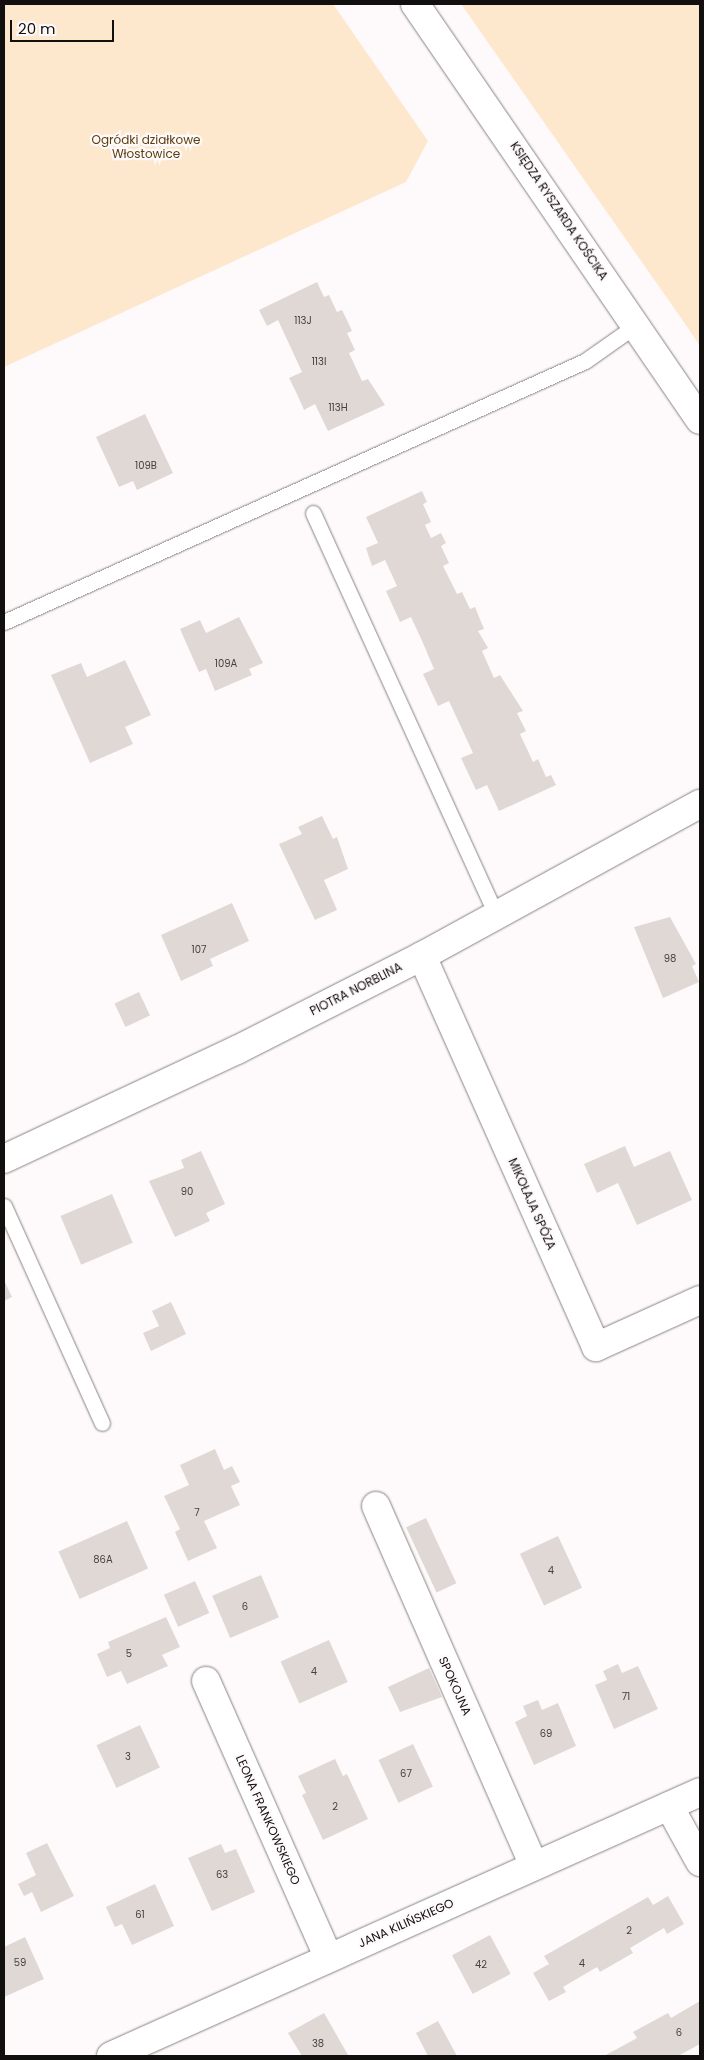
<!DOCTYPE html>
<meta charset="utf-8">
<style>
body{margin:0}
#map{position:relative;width:704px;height:2060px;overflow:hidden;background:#fefafb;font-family:Poppins,sans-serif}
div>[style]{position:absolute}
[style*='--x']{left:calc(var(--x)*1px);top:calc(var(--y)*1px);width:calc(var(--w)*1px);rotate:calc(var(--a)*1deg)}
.green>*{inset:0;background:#fde8ce}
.building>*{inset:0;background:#e0d8d5;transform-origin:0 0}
.roads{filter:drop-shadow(0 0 1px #8b8283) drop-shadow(0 0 1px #8b8283)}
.service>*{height:15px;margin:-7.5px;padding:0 7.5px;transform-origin:7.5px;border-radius:7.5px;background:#fff}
.minor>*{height:28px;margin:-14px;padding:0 14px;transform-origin:14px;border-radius:14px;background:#fff}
.tertiary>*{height:28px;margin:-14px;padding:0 14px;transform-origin:14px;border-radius:14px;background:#fff}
span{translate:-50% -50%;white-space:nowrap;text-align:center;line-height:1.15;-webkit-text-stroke:4.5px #fefafb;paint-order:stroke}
.number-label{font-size:10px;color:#464140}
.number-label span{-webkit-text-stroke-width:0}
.park-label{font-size:12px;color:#5c3d0a}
.street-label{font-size:12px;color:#120f0f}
.frame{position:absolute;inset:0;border:5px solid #120f0f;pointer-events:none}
.scale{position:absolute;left:10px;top:20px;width:104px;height:22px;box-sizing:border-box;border:2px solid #120f0f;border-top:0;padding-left:6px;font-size:15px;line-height:18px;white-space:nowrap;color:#120f0f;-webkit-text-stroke:4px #fefafb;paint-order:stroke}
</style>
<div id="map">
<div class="green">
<i style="clip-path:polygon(4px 4px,333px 4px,428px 141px,406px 182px,4px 367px)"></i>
<i style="clip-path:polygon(461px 4px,700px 4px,700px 346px,681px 318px)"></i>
</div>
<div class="building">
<i style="clip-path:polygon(317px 282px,324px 297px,329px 295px,337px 312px,342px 310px,347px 320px,352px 331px,347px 333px,355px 350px,349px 353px,362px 381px,368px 379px,385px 405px,328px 431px,315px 404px,304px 410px,297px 394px,289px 378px,302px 372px,278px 320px,267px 326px,259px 310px)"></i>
<i style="clip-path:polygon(145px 414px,173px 473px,137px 490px,133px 481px,119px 487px,96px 437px)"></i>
<i style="clip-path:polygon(422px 491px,427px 502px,423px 504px,431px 522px,425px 525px,431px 538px,441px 533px,446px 543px,441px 546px,449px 563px,443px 566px,457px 594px,462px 592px,470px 609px,475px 607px,484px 629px,478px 631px,488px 648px,482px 651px,494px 678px,500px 675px,523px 711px,517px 713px,526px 731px,520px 734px,533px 762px,538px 759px,546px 777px,551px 775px,556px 785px,499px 811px,487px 785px,476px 790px,461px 758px,473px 753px,449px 701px,438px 706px,423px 674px,434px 669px,423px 643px,411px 617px,400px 622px,386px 591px,397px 586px,385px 560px,372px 566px,366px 548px,378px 543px,366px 517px)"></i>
<i style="clip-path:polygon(239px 617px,263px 663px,249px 669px,252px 675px,215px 691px,206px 669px,199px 672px,180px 629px,200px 620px,206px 633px)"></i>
<i style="clip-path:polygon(125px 660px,151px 715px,125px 727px,133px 744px,90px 763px,51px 675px,81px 663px,87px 677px)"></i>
<i style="clip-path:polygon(322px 816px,333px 839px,337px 837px,348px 869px,324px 880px,337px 910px,315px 920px,279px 844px,302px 834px,298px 827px)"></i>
<i style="clip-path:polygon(232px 903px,249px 941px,210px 959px,213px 966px,181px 981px,161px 935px)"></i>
<i style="clip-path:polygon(670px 917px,696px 964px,692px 966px,699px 982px,663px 998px,634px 927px)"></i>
<i style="left:139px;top:992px;width:26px;height:27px;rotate:65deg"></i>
<i style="clip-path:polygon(625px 1146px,634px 1167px,670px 1151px,692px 1200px,637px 1225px,618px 1183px,597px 1193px,584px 1164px)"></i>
<i style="clip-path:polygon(201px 1151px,225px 1204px,206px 1213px,210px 1221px,175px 1237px,149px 1181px,184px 1168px,181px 1160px)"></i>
<i style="left:112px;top:1194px;width:53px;height:56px;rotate:67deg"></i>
<i style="clip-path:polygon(4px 1280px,12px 1297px,4px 1301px)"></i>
<i style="clip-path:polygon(171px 1302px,186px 1334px,151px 1351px,143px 1333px,159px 1326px,152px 1311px)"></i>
<i style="clip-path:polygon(215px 1449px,224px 1470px,232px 1466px,240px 1482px,231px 1486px,240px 1505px,204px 1521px,217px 1548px,188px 1561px,175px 1532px,180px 1529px,164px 1496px,189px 1485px,180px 1465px)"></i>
<i style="left:426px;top:1518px;width:72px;height:22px;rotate:65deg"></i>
<i style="left:127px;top:1521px;width:52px;height:75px;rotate:66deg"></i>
<i style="left:558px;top:1536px;width:57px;height:42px;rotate:65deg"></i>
<i style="left:261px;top:1575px;width:46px;height:53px;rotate:67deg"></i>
<i style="left:195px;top:1581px;width:35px;height:34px;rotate:66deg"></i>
<i style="clip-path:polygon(166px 1617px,180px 1647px,162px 1655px,168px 1666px,127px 1684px,121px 1671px,107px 1677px,97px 1654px,110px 1648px,108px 1642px)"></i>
<i style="left:329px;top:1640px;width:46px;height:53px;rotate:66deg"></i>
<i style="clip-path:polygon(618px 1664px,622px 1673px,638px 1666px,658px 1709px,614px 1729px,595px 1685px,607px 1680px,603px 1671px)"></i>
<i style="clip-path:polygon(429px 1668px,442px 1697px,400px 1712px,388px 1687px)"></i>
<i style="clip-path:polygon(538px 1700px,542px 1710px,558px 1703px,576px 1746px,534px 1765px,515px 1722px,527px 1716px,523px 1706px)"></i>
<i style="left:140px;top:1725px;width:47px;height:48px;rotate:65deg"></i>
<i style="left:413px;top:1744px;width:47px;height:38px;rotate:65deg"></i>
<i style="clip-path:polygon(335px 1759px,343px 1776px,347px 1774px,368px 1819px,323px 1840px,302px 1795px,306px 1793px,298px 1776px)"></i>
<i style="clip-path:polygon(47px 1843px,74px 1896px,41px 1912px,32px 1892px,24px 1896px,18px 1884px,36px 1875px,26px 1853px)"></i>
<i style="clip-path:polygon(221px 1844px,225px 1853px,236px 1849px,255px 1892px,212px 1911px,188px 1858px)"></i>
<i style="clip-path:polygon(155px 1884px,174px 1926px,132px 1945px,122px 1924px,115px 1927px,106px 1907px)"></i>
<i style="clip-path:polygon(668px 1896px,684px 1924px,667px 1934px,664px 1928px,630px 1948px,633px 1953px,600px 1972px,597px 1967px,563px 1987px,566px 1992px,549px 2001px,533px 1973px,549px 1964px,544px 1956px,648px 1897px,653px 1905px)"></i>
<i style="left:490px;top:1935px;width:44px;height:43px;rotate:62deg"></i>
<i style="clip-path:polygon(25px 1937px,44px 1979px,4px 1997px,4px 1947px)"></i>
<i style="clip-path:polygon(700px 2001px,700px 2044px,678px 2056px,604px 2056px,637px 2038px,633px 2032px,668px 2013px,671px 2018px)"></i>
<i style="clip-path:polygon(324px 2013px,348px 2055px,347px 2056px,302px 2056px,288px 2033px)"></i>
<i style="clip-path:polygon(438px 2021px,457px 2056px,428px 2056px,416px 2033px)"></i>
</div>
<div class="roads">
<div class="service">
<i style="--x:313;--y:513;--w:442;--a:65.5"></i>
<i style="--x:4;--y:622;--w:637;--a:-24.19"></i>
<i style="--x:585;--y:361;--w:62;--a:-35.2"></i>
<i style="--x:4;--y:1206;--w:238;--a:65.7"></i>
</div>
<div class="minor">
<i style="--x:422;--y:956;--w:428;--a:66"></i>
<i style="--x:596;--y:1347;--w:114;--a:-24.3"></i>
<i style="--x:4;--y:1159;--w:257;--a:-25.1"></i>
<i style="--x:237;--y:1050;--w:208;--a:-26.9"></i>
<i style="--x:422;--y:956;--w:317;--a:-28.7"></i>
<i style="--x:376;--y:1506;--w:393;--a:66.3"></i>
<i style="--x:206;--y:1681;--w:303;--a:66.1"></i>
<i style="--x:669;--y:1806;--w:64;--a:61"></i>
</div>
<div class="tertiary">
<i style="--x:415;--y:4;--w:504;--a:55.59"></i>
<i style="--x:111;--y:2056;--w:645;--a:-24.14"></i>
</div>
</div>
<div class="number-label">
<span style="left:303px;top:321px">113J</span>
<span style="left:319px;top:362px">113I</span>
<span style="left:338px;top:408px">113H</span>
<span style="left:146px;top:466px">109B</span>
<span style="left:226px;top:664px">109A</span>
<span style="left:199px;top:950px">107</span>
<span style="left:670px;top:959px">98</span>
<span style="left:187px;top:1192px">90</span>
<span style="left:197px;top:1513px">7</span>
<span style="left:103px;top:1560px">86A</span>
<span style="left:551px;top:1571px">4</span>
<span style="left:245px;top:1607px">6</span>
<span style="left:129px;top:1654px">5</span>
<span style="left:314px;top:1672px">4</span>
<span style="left:626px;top:1697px">71</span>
<span style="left:546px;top:1734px">69</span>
<span style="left:128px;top:1757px">3</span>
<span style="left:406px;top:1774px">67</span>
<span style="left:335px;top:1807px">2</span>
<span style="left:222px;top:1875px">63</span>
<span style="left:140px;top:1915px">61</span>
<span style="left:629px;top:1931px">2</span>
<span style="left:20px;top:1963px">59</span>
<span style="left:582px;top:1964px">4</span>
<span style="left:481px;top:1965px">42</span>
<span style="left:679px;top:2033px">6</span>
<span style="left:318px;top:2044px">38</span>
</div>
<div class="park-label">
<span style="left:146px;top:147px">Ogródki działkowe<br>Włostowice</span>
</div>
<div class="street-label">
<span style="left:559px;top:211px;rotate:56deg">KSIĘDZA RYSZARDA KOŚCIKA</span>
<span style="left:356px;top:989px;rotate:-27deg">PIOTRA NORBLINA</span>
<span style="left:532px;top:1204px;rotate:66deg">MIKOŁAJA SPÓZA</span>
<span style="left:455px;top:1686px;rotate:66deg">SPOKOJNA</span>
<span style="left:268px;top:1820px;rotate:66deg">LEONA FRANKOWSKIEGO</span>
<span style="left:406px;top:1923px;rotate:-24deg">JANA KILIŃSKIEGO</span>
</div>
<div class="frame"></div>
<div class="scale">20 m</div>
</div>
